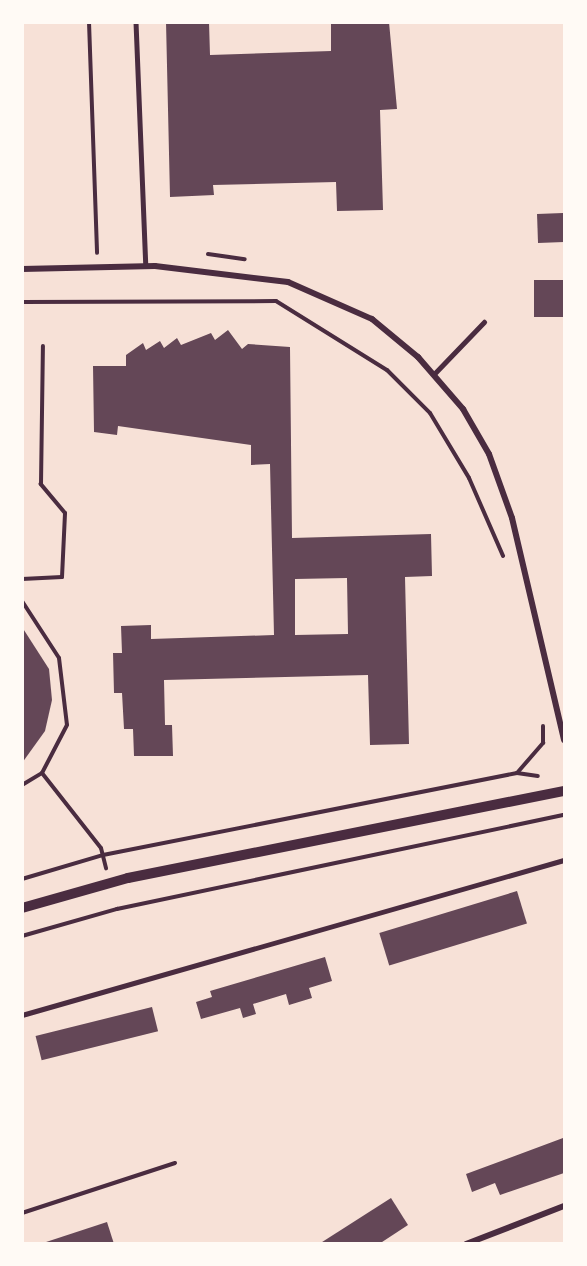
<!DOCTYPE html>
<style>
body{margin:0}
#map{position:relative;width:587px;height:1266px;overflow:hidden;background:#f7e1d7;font-family:Commissioner,sans-serif}
div>[style]{position:absolute}
[style*='--x']{left:calc(var(--x)*1px);top:calc(var(--y)*1px);width:calc(var(--w)*1px);rotate:calc(var(--a)*1deg)}
.building>*{inset:0;background:#644757;transform-origin:0 0}
.path>*{height:4px;margin:-2px;padding:0 2px;transform-origin:2px;border-radius:2px;background:#4a2c40}
.service>*{height:4.5px;margin:-2.25px;padding:0 2.25px;transform-origin:2.25px;border-radius:2.25px;background:#4a2c40}
.minor>*{height:6px;margin:-3px;padding:0 3px;transform-origin:3px;border-radius:3px;background:#4a2c40}
.tertiary>*{height:10px;margin:-5px;padding:0 5px;transform-origin:5px;border-radius:5px;background:#4a2c40}
span{translate:-50% -50%;white-space:nowrap;text-align:center;line-height:1.15;-webkit-text-stroke:4.5px #fffaf5;paint-order:stroke}
.frame{position:absolute;inset:0;border:24px solid #fffaf5;pointer-events:none}
</style>
<div id="map">
<div class="building">
<i style="clip-path:polygon(166px 22px,209px 22px,210px 55px,331px 51px,331px 22px,389px 22px,397px 109px,380px 110px,383px 210px,337px 211px,336px 182px,213px 185px,214px 195px,170px 197px)"></i>
<i style="left:563px;top:213px;width:29px;height:26px;rotate:88deg"></i>
<i style="left:564px;top:280px;width:37px;height:30px;rotate:90deg"></i>
<i style="clip-path:polygon(evenodd,228px 330px,242px 349px,248px 344px,290px 347px,292px 538px,431px 534px,432px 576px,405px 577px,409px 744px,370px 745px,368px 675px,164px 680px,165px 725px,172px 725px,173px 756px,134px 756px,133px 729px,124px 729px,122px 693px,114px 693px,113px 653px,122px 653px,121px 626px,151px 625px,151px 639px,274px 635px,270px 464px,251px 465px,251px 445px,118px 426px,117px 435px,94px 432px,93px 366px,126px 366px,126px 355px,143px 343px,146px 350px,160px 341px,164px 348px,177px 338px,181px 345px,211px 333px,215px 340px,228px 330px,347px 578px,348px 634px,295px 635px,295px 579px,347px 578px)"></i>
<i style="clip-path:polygon(22px 627px,49px 669px,52px 700px,45px 731px,22px 763px)"></i>
<i style="left:517px;top:891px;width:34px;height:144px;rotate:73deg"></i>
<i style="clip-path:polygon(325px 957px,332px 981px,309px 988px,312px 998px,289px 1005px,286px 994px,253px 1004px,256px 1014px,243px 1018px,240px 1008px,201px 1019px,196px 1002px,212px 997px,210px 991px)"></i>
<i style="left:152px;top:1007px;width:25px;height:120px;rotate:76deg"></i>
<i style="clip-path:polygon(563px 1138px,564px 1173px,500px 1195px,495px 1183px,472px 1192px,466px 1174px)"></i>
<i style="clip-path:polygon(391px 1198px,408px 1225px,379px 1244px,319px 1244px)"></i>
<i style="clip-path:polygon(107px 1222px,114px 1244px,43px 1244px,43px 1243px)"></i>
</div>
<div class="path">
<i style="--x:89;--y:22;--w:231;--a:88"></i>
<i style="--x:208;--y:254;--w:37;--a:8"></i>
<i style="--x:22;--y:302;--w:254;--a:-0.2"></i>
<i style="--x:276;--y:301;--w:131;--a:31.9"></i>
<i style="--x:387;--y:370;--w:61;--a:45"></i>
<i style="--x:430;--y:413;--w:76;--a:59"></i>
<i style="--x:469;--y:478;--w:85;--a:66.4"></i>
<i style="--x:22;--y:579;--w:40;--a:-2.9"></i>
<i style="--x:62;--y:577;--w:64;--a:-87.3"></i>
<i style="--x:65;--y:513;--w:38;--a:-130"></i>
<i style="--x:41;--y:484;--w:138;--a:-89.2"></i>
<i style="--x:22;--y:601;--w:68;--a:57"></i>
<i style="--x:59;--y:658;--w:67;--a:83.2"></i>
<i style="--x:67;--y:725;--w:54;--a:117.5"></i>
<i style="--x:42;--y:773;--w:95;--a:51.8"></i>
<i style="--x:101;--y:848;--w:21;--a:76"></i>
<i style="--x:543;--y:726;--w:17;--a:90"></i>
<i style="--x:517;--y:773;--w:40;--a:-49"></i>
<i style="--x:22;--y:785;--w:23;--a:-31"></i>
<i style="--x:22;--y:879;--w:84;--a:-16.5"></i>
<i style="--x:103;--y:855;--w:422;--a:-11.2"></i>
<i style="--x:517;--y:773;--w:21;--a:8"></i>
<i style="--x:22;--y:936;--w:99;--a:-15.9"></i>
<i style="--x:117;--y:909;--w:457;--a:-11.9"></i>
<i style="--x:22;--y:1213;--w:161;--a:-18.1"></i>
</div>
<div class="service">
<i style="--x:136;--y:22;--w:244;--a:87.7"></i>
<i style="--x:434;--y:374;--w:72;--a:-46.1"></i>
<i style="--x:22;--y:1015;--w:564;--a:-15.96"></i>
</div>
<div class="minor">
<i style="--x:22;--y:269;--w:133;--a:-1.3"></i>
<i style="--x:155;--y:266;--w:134;--a:6.9"></i>
<i style="--x:288;--y:282;--w:92;--a:23.8"></i>
<i style="--x:372;--y:319;--w:60;--a:39.6"></i>
<i style="--x:418;--y:357;--w:69;--a:49.1"></i>
<i style="--x:463;--y:409;--w:52;--a:60"></i>
<i style="--x:489;--y:454;--w:68;--a:70.2"></i>
<i style="--x:512;--y:518;--w:228;--a:76.8"></i>
<i style="--x:466;--y:1244;--w:105;--a:-21.2"></i>
</div>
<div class="tertiary">
<i style="--x:22;--y:908;--w:110;--a:-15.8"></i>
<i style="--x:128;--y:878;--w:445;--a:-11.3"></i>
</div>
<div class="frame"></div>
</div>
